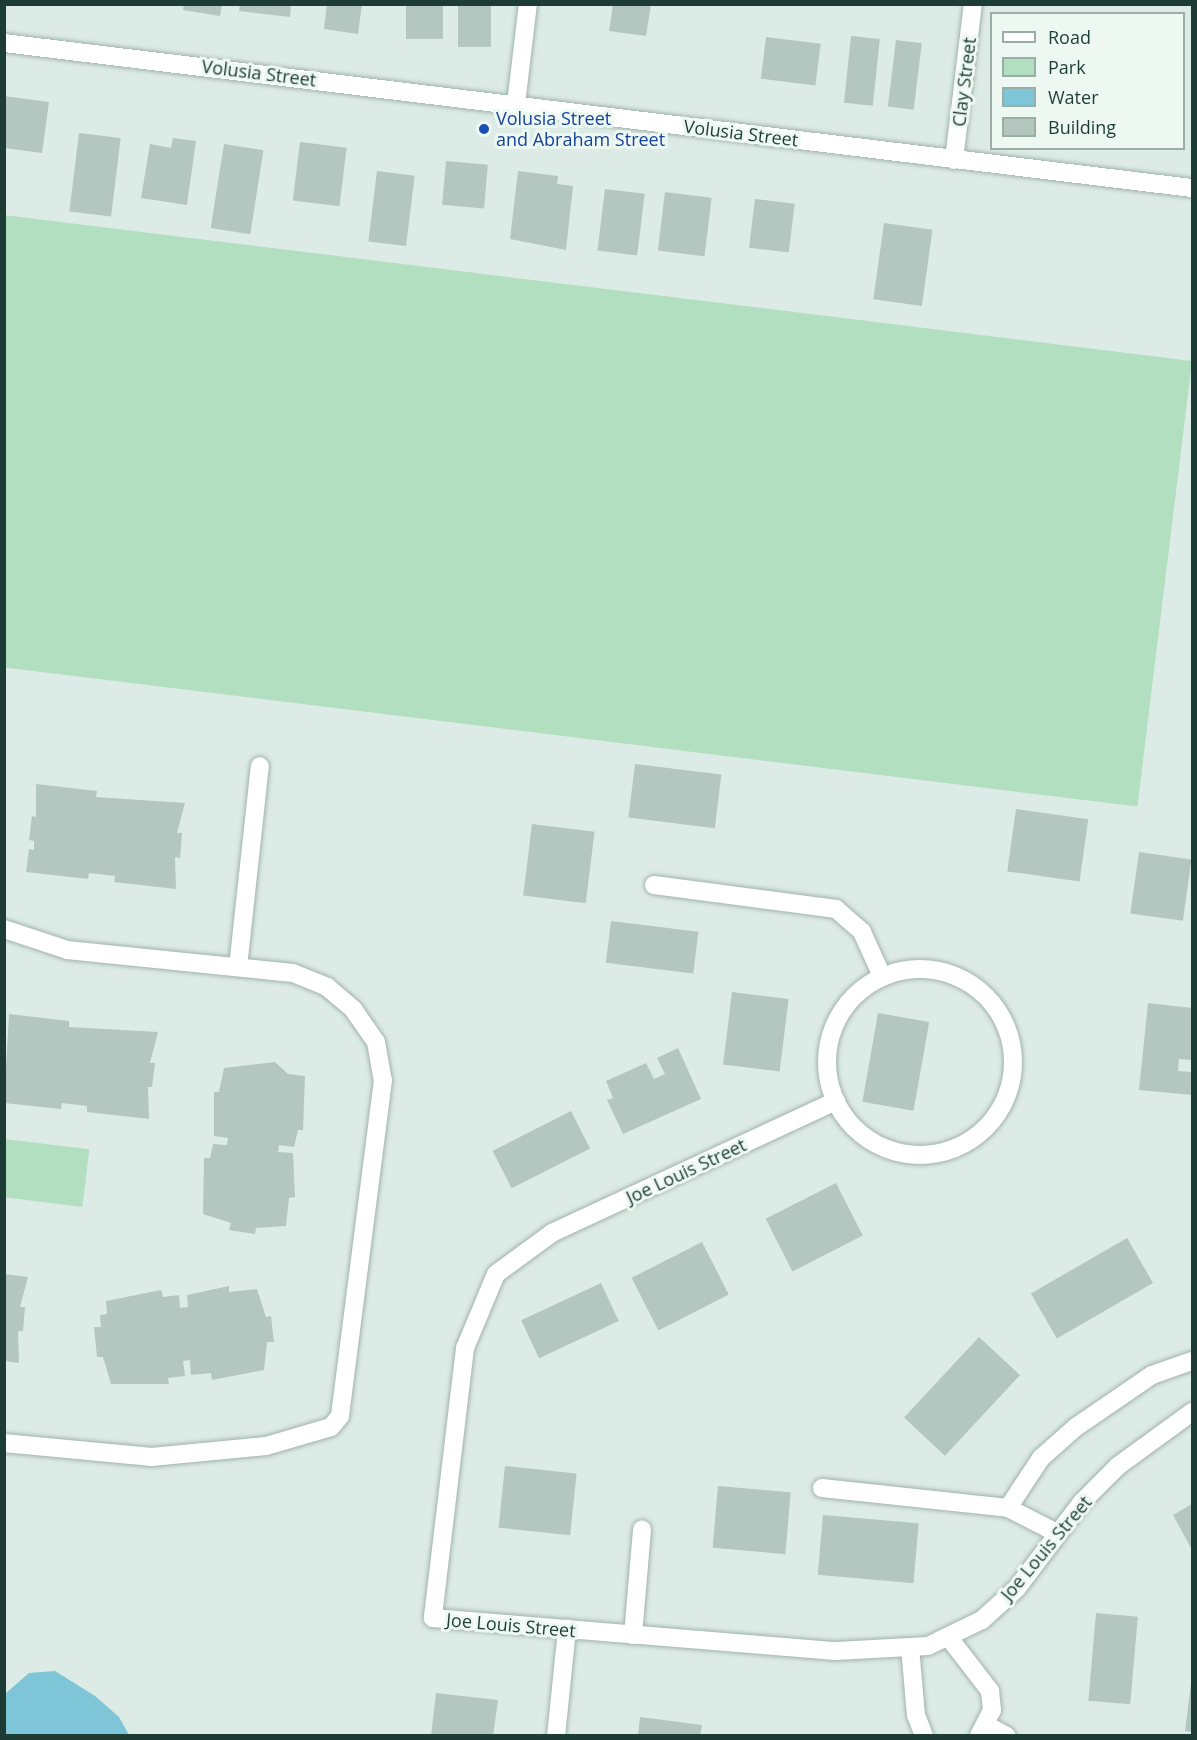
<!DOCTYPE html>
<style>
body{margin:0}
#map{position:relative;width:1197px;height:1740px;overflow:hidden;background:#ddebe6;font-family:"Open Sans",sans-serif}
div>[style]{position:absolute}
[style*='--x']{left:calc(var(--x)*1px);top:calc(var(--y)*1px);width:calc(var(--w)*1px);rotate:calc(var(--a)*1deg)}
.green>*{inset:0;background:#b3dfc1;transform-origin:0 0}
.water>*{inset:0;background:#7ec6d7}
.building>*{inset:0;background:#b3c6bf;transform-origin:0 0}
.roads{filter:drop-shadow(0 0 2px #a0b3ad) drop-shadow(0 0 2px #a0b3ad)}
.minor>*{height:18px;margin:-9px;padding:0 9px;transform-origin:9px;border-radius:9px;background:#fff}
.minor>.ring{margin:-9px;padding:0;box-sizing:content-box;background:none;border:18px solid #fff;border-radius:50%}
.dots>*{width:16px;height:16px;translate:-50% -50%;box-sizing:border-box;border:3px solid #eef8f3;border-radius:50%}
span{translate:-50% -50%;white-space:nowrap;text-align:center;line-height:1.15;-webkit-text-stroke:6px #eef8f3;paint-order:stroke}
.street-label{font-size:18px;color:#1d3c35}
.transit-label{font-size:18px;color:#164399}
.left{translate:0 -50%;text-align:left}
.frame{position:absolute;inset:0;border:6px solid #1d3c35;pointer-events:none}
.legend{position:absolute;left:990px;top:12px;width:195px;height:138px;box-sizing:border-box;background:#eef8f3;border:2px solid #9aada7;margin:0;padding:8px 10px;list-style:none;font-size:18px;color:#1d3c35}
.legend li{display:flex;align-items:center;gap:12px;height:30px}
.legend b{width:30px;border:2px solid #9aada7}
</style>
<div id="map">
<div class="green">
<i style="left:4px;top:215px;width:1197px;height:449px;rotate:7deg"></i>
<i style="left:5px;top:1139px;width:85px;height:58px;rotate:7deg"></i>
</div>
<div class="water">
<i style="clip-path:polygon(55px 1671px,95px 1696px,119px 1717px,129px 1735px,5px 1735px,5px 1694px,29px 1673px)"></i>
</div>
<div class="building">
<i style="clip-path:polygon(184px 4px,222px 4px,220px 16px,183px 10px)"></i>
<i style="clip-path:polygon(240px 4px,291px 4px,290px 17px,239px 11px)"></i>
<i style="clip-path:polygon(327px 4px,362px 4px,358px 34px,324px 29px)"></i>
<i style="left:406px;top:4px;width:37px;height:35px"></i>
<i style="left:458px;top:4px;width:33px;height:43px"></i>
<i style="clip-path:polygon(613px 4px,651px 4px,646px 36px,609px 31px)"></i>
<i style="left:851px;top:36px;width:29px;height:67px;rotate:6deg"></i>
<i style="left:766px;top:37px;width:55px;height:42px;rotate:7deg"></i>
<i style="left:896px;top:40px;width:26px;height:67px;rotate:7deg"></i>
<i style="clip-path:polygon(4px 96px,49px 102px,42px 153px,4px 148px)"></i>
<i style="left:79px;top:133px;width:42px;height:79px;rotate:7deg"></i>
<i style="clip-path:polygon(173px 138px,196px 141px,187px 205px,141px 198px,150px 144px,171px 148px)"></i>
<i style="left:300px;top:142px;width:47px;height:59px;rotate:7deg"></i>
<i style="left:224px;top:144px;width:40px;height:85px;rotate:9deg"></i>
<i style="left:446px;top:161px;width:42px;height:44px;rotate:5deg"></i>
<i style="left:377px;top:171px;width:38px;height:71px;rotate:7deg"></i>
<i style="clip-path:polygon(518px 171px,558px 176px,557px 184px,573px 186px,566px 250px,510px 239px)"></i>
<i style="left:605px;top:189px;width:40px;height:62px;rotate:7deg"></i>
<i style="left:665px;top:192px;width:47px;height:59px;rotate:7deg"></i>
<i style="left:755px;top:199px;width:40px;height:49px;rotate:7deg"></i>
<i style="left:884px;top:223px;width:49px;height:77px;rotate:8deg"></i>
<i style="left:635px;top:764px;width:87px;height:54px;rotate:7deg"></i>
<i style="clip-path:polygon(36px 784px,97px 791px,96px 797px,185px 803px,177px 833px,182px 833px,180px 858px,175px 857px,176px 889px,114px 882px,115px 876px,89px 873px,88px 879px,26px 872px,29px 849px,34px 850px,34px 841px,29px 840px,32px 816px,36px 817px)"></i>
<i style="left:1016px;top:809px;width:73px;height:63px;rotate:8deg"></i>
<i style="left:532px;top:824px;width:63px;height:72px;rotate:7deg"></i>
<i style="left:1139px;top:852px;width:53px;height:62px;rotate:8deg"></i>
<i style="left:611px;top:921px;width:88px;height:42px;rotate:7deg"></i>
<i style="left:732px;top:992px;width:57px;height:73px;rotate:7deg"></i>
<i style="clip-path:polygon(1148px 1003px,1192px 1008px,1192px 1060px,1179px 1059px,1178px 1071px,1192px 1072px,1192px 1095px,1139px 1090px)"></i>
<i style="left:878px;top:1013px;width:52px;height:90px;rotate:10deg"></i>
<i style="clip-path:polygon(9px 1014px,69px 1021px,69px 1027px,158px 1032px,150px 1063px,155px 1063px,152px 1087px,148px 1087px,149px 1119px,87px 1112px,87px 1106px,62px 1103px,61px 1109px,4px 1103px)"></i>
<i style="clip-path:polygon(678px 1048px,701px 1099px,623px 1134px,607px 1100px,613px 1098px,606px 1081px,646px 1063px,654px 1079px,665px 1074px,657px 1058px)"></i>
<i style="clip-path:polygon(275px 1062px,288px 1074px,305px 1076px,303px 1130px,298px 1130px,294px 1147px,279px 1145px,278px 1152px,293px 1153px,295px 1197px,289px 1198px,286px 1226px,256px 1228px,255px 1234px,229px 1230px,231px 1223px,203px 1214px,204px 1158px,210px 1158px,213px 1144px,227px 1145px,228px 1138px,214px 1136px,214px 1092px,219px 1092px,224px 1068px)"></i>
<i style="left:571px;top:1111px;width:42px;height:88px;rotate:63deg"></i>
<i style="left:836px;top:1183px;width:59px;height:79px;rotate:63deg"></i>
<i style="left:1127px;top:1238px;width:52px;height:111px;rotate:60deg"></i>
<i style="left:702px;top:1242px;width:59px;height:79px;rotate:63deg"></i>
<i style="clip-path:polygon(5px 1274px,28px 1277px,20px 1307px,25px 1307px,23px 1331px,18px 1331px,19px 1363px,5px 1361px)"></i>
<i style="left:601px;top:1283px;width:42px;height:88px;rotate:65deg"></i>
<i style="clip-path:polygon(229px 1286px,229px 1292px,257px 1289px,266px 1317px,271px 1316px,274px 1342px,267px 1342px,264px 1370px,212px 1380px,211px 1373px,191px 1375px,190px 1360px,183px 1361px,185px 1376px,168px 1378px,169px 1384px,111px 1384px,103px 1357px,97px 1357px,94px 1327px,101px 1327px,100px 1315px,107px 1314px,106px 1301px,161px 1290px,163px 1297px,179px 1295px,180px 1308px,188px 1307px,187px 1295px)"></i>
<i style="left:979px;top:1337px;width:56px;height:110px;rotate:43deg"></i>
<i style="left:505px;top:1466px;width:72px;height:62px;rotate:6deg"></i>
<i style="left:718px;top:1486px;width:73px;height:62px;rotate:5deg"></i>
<i style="clip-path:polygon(1192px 1504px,1192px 1550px,1173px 1515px)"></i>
<i style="left:823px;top:1515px;width:96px;height:60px;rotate:5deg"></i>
<i style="left:1096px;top:1613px;width:42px;height:88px;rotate:5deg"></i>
<i style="clip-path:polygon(1191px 1683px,1192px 1683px,1192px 1732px,1185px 1731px)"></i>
<i style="clip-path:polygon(436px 1693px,498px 1700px,493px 1736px,431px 1736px)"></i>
<i style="clip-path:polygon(640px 1717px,702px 1725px,700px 1736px,638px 1736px)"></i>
</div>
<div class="roads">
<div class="minor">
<i style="--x:4;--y:43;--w:1197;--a:6.96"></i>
<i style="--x:516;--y:104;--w:101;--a:-83.2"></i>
<i style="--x:954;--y:160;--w:157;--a:-83.1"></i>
<i style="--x:654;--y:885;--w:184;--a:7.5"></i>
<i style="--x:836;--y:909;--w:35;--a:41"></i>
<i style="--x:862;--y:932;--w:48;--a:65.6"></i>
<i style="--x:4;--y:929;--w:66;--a:18.4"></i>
<i style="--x:67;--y:950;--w:227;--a:5.8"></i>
<i style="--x:293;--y:973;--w:37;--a:22"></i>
<i style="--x:327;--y:987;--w:34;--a:40"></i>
<i style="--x:353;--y:1009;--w:40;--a:55.1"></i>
<i style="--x:376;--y:1042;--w:39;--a:80"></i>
<i style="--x:383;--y:1080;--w:339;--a:97.3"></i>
<i style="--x:340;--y:1416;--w:14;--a:129"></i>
<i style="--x:331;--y:1427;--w:68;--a:163.7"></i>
<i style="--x:266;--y:1446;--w:115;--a:174.5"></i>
<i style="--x:152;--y:1457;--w:149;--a:-174.6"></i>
<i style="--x:238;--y:967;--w:202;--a:-83.8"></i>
<i class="ring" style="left:827px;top:969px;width:168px;height:168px"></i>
<i style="--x:836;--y:1101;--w:313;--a:155.1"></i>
<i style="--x:552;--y:1233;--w:69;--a:143.8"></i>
<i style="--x:496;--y:1274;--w:80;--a:112.7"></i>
<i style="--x:465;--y:1348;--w:272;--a:96.8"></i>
<i style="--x:433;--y:1618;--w:404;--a:4.7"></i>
<i style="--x:836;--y:1651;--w:92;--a:-3.1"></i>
<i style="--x:928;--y:1646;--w:60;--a:-25.7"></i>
<i style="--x:982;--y:1620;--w:47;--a:-42.4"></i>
<i style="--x:1017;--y:1588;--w:108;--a:-52.9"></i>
<i style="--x:1082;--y:1502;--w:51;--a:-45"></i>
<i style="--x:1118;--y:1466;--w:92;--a:-36.1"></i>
<i style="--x:822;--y:1488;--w:187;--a:6.1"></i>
<i style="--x:1008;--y:1508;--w:55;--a:27"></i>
<i style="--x:1008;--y:1508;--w:60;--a:-56.6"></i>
<i style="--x:1041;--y:1458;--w:47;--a:-41.5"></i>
<i style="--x:1076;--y:1427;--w:92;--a:-34.4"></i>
<i style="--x:1152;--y:1375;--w:42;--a:-19.3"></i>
<i style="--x:633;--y:1635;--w:106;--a:-85.1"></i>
<i style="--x:950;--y:1639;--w:66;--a:52.4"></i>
<i style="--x:990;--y:1691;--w:19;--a:84"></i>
<i style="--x:992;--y:1710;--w:29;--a:117"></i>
<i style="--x:910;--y:1647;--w:68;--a:85"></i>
<i style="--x:916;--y:1715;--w:22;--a:69"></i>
<i style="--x:988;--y:1726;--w:21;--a:28"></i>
<i style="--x:556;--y:1736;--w:108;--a:-84.1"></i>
</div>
</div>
<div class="dots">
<i style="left:484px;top:129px;background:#1a4fb4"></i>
</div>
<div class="street-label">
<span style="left:259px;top:73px;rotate:7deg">Volusia Street</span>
<span style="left:964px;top:82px;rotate:-83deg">Clay Street</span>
<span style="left:741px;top:133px;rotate:7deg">Volusia Street</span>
<span style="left:686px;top:1171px;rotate:-25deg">Joe Louis Street</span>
<span style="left:1046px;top:1548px;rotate:-50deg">Joe Louis Street</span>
<span style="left:511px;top:1625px;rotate:5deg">Joe Louis Street</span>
</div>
<div class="transit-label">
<span class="left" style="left:496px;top:129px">Volusia Street<br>and Abraham Street</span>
</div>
<div class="frame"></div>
<ul class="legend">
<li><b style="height:8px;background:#fff"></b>Road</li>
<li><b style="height:16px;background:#b3dfc1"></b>Park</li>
<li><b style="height:16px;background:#7ec6d7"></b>Water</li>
<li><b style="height:16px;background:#b3c6bf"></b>Building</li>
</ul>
</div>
